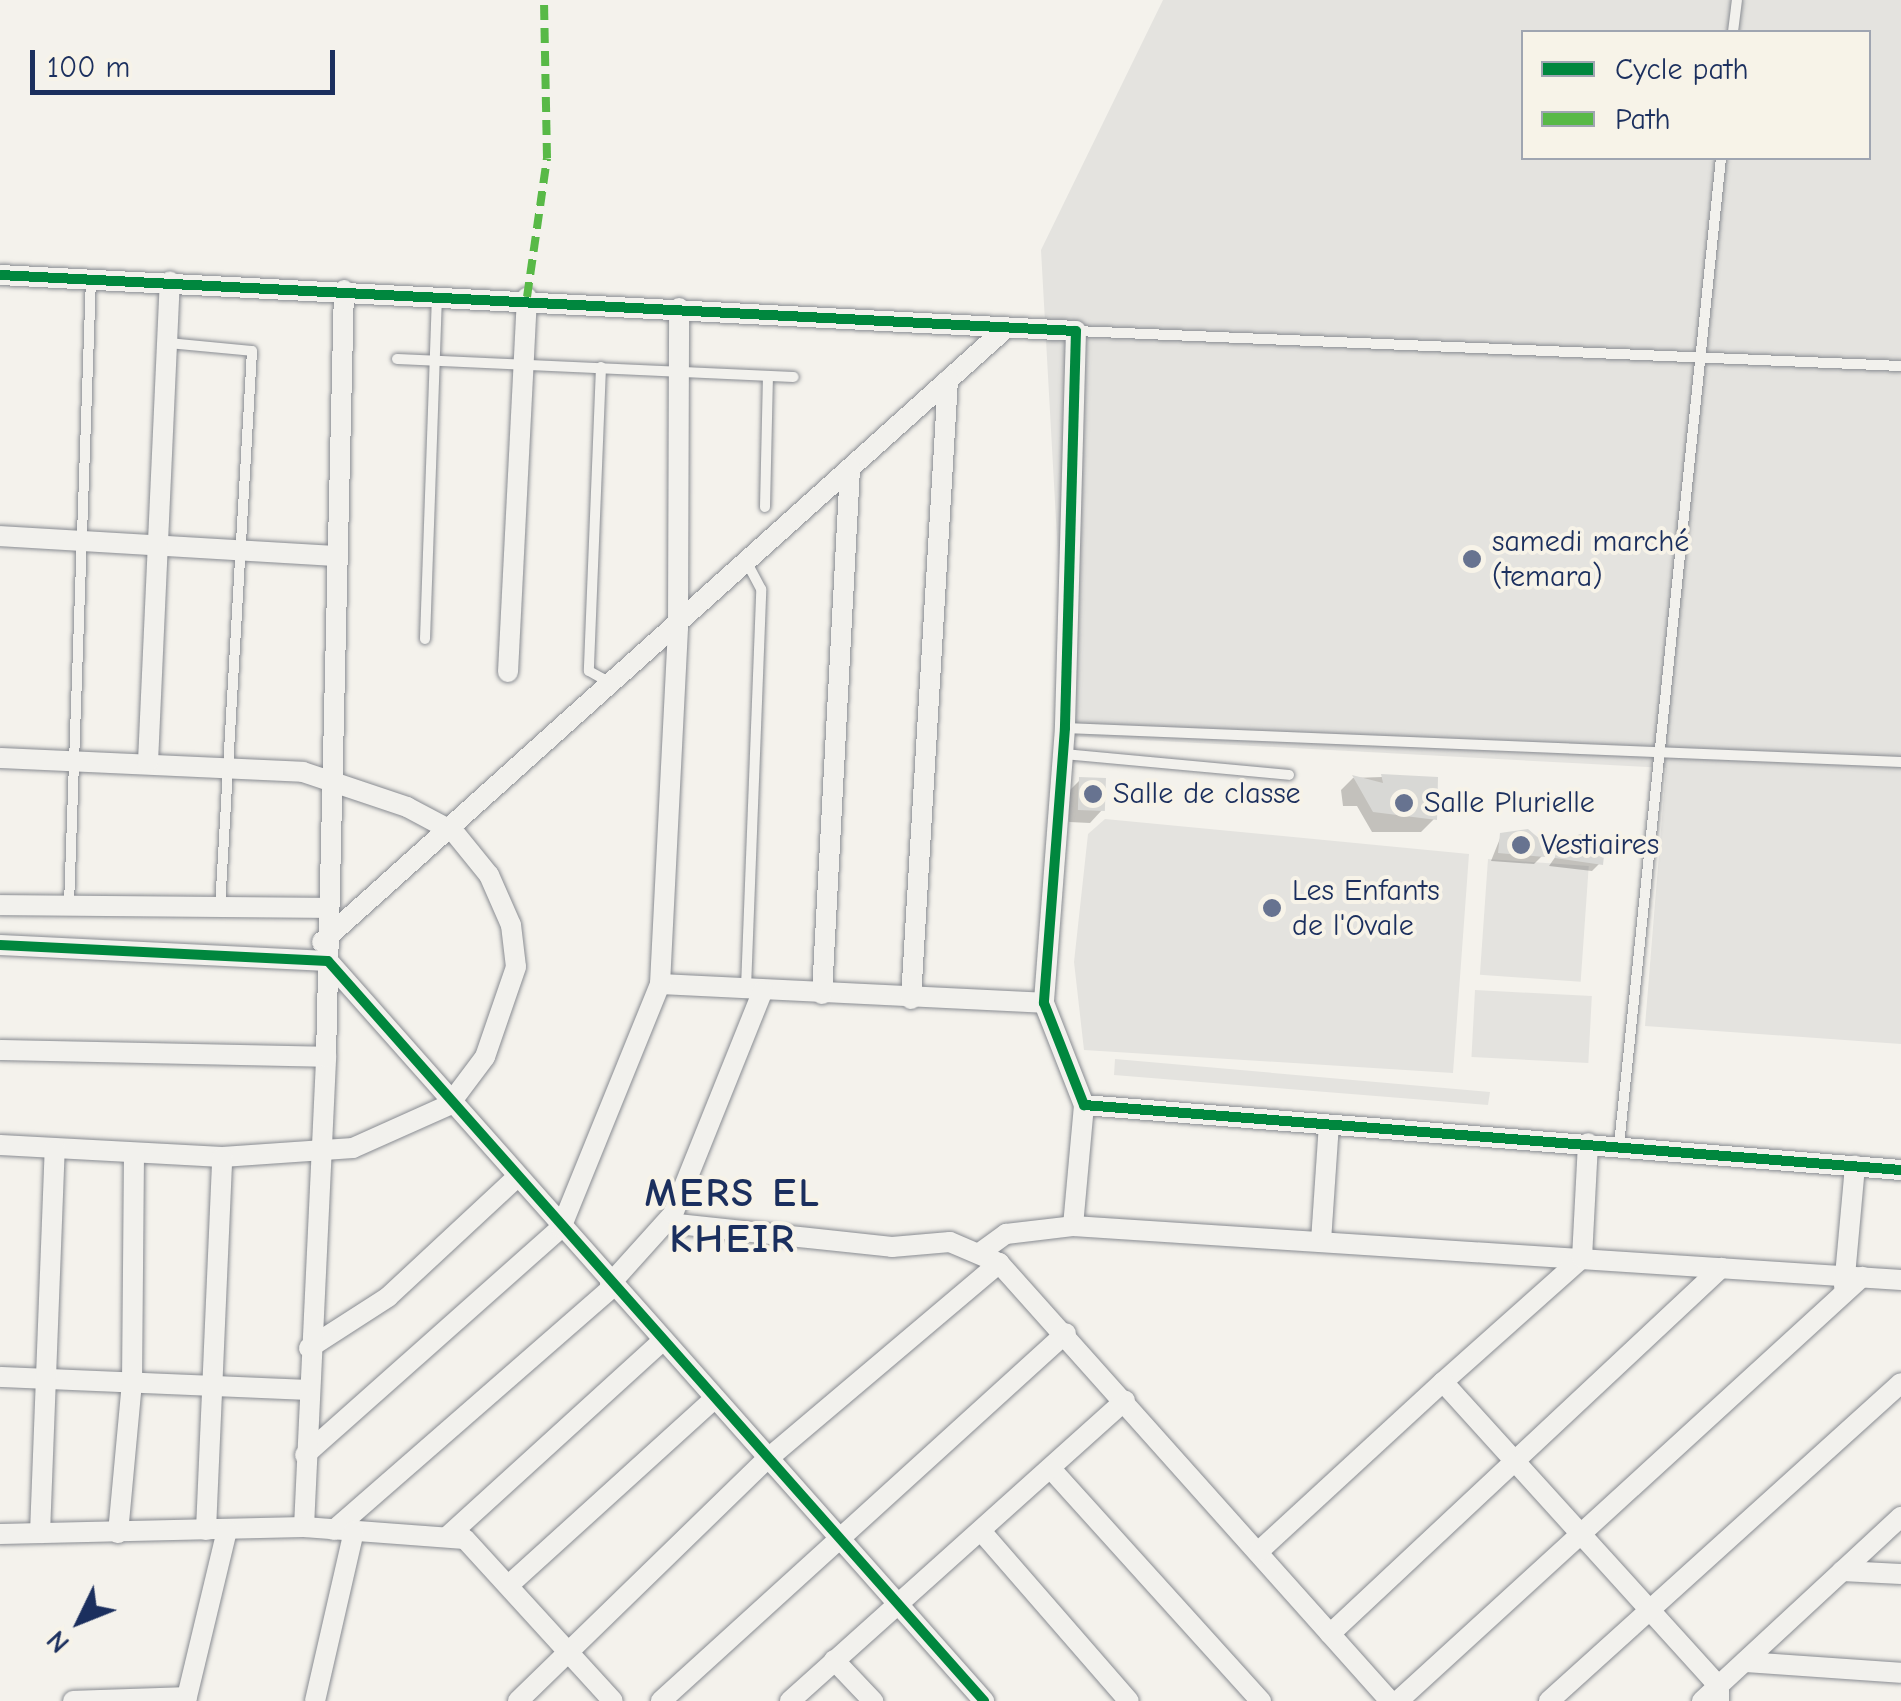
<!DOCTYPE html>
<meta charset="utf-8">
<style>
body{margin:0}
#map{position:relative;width:1901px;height:1701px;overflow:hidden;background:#f4f2ec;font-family:"Comic Neue",sans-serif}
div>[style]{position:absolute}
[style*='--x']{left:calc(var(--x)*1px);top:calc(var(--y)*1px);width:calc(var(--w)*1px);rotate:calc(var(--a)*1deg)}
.built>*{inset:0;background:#e4e3df;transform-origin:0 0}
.shadow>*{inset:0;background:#0003}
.building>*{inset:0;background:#d8d8d5;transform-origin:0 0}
.roads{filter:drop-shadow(0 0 2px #898c92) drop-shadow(0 0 2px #898c92)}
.lane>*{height:10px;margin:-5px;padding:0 5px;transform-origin:5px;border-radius:5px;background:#f2f1ed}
.street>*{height:20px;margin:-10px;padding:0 10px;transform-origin:10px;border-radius:10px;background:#f2f1ed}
.quiet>*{height:8px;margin-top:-4px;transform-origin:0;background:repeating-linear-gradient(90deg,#58b947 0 15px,transparent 0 23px)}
.cycleway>*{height:10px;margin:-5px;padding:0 5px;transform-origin:5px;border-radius:5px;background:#00873e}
.dots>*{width:28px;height:28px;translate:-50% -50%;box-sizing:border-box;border:5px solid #f7f3e8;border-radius:50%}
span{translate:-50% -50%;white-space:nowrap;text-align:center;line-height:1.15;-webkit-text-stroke:8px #f7f3e8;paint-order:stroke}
.poi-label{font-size:30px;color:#1b2f5e}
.left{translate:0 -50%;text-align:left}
.district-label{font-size:40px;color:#1b2f5e;font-weight:700;letter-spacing:2.5px}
.legend{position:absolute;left:1521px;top:30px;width:350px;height:130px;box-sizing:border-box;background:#f7f3e8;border:2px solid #9fa5b1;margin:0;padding:12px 18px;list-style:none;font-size:30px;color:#1b2f5e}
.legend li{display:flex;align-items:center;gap:20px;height:50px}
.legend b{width:50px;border:2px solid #9fa5b1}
.north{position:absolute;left:30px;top:1571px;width:100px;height:100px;-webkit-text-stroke:8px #f7f3e8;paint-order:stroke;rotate:227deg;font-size:28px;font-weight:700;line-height:40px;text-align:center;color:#1b2f5e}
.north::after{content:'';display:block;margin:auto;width:35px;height:45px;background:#1b2f5e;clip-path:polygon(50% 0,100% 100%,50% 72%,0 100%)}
.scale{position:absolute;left:30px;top:50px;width:305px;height:45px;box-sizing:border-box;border:5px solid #1b2f5e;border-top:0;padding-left:12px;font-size:30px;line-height:35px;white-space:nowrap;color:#1b2f5e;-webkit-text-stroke:8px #f7f3e8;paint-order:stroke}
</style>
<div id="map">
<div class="built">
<i style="clip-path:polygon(evenodd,1163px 0,1901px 0,1901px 1044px,1645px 1026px,1666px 768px,1068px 736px,1041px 250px,1163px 0,1524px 32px,1868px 32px,1868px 158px,1524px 158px,1524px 32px)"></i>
<i style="clip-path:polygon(1105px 819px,1469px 854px,1453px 1073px,1084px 1050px,1074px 962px,1088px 834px)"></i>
<i style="left:1488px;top:859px;width:101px;height:116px;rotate:4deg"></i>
<i style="left:1475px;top:990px;width:117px;height:67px;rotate:3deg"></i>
<i style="clip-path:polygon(1115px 1059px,1490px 1092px,1488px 1105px,1114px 1075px)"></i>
</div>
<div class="shadow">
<i style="clip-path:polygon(1382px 777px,1434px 819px,1421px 832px,1372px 832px,1357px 806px,1343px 806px,1341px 790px,1353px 778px)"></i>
<i style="clip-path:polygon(1080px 780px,1102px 810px,1090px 823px,1069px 822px,1068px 792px)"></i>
<i style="clip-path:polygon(1501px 836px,1542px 856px,1534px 864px,1491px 861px)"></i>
<i style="clip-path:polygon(1567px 840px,1602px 848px,1600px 863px,1592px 871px,1549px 866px)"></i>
</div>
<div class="building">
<i style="clip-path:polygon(1381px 774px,1438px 777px,1437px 820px,1373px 812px,1352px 775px,1383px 783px)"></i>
<i style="left:1079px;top:777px;width:27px;height:33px;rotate:2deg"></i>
<i style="clip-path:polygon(1528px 829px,1548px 846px,1545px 857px,1498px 853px,1500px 833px)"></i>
<i style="clip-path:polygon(1580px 834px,1605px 846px,1603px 865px,1555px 858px,1557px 845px)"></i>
</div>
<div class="roads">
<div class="lane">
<i style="--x:1733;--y:32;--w:32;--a:-83"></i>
<i style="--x:1076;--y:331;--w:826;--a:2.43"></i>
<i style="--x:168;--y:343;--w:84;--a:5.4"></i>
<i style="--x:252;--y:351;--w:557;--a:93.29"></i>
<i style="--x:397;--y:359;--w:397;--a:2.6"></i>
<i style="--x:601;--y:367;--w:304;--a:92.3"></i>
<i style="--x:589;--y:671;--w:25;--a:29"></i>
<i style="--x:765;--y:507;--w:131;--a:-88.7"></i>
<i style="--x:425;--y:639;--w:343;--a:-88"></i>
<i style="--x:1065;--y:728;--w:837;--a:2.33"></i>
<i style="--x:1064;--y:754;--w:226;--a:5.3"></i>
<i style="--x:69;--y:905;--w:626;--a:-87.99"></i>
<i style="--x:746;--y:988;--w:399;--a:-87.8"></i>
<i style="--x:761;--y:589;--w:30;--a:-118"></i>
<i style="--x:1619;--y:1145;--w:992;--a:-84.1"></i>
</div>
<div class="street">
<i style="--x:0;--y:275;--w:1077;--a:2.98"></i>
<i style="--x:1076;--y:331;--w:397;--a:91.6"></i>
<i style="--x:1065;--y:728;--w:276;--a:94.4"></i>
<i style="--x:1044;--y:1003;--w:110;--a:68.6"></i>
<i style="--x:1084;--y:1105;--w:820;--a:4.55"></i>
<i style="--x:0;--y:536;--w:334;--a:3.4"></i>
<i style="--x:508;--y:672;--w:375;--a:-87.1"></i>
<i style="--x:0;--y:758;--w:303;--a:2.6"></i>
<i style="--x:303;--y:772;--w:110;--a:18.6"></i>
<i style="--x:407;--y:807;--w:53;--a:28"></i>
<i style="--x:454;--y:832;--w:55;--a:50.9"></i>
<i style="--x:489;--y:875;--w:55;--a:66.3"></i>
<i style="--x:511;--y:925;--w:42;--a:83.2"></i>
<i style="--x:516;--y:967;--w:95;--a:109"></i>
<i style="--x:485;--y:1057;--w:60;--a:126.9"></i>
<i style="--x:449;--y:1105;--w:105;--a:155.9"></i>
<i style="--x:353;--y:1148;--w:131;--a:176.1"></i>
<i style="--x:222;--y:1157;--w:222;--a:-176.9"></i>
<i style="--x:148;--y:762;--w:481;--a:-87.4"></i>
<i style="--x:0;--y:905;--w:327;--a:0.5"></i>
<i style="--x:322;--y:942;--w:918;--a:-41.91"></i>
<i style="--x:0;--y:945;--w:328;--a:2.8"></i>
<i style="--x:328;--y:961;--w:989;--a:48.44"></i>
<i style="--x:660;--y:984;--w:384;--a:2.8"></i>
<i style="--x:822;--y:994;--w:526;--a:-86.95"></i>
<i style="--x:911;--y:999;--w:620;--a:-86.58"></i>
<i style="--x:0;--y:1050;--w:326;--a:1.2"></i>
<i style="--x:668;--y:1223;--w:225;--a:6.1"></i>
<i style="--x:892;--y:1247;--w:58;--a:-4.9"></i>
<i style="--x:950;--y:1242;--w:53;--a:23.2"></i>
<i style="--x:999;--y:1263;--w:587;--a:48.24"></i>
<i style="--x:1073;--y:1226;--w:121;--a:-84.8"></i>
<i style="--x:1321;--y:1241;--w:116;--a:-86.1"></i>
<i style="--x:981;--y:1252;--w:31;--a:-36"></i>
<i style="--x:1006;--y:1234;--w:67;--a:-6.8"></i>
<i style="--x:1073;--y:1226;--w:830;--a:3.73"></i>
<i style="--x:610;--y:1284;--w:94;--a:-48"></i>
<i style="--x:673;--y:1214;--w:241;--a:-68.1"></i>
<i style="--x:1844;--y:1287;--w:122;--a:-84.8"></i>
<i style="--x:309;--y:1348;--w:94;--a:-32.8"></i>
<i style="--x:388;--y:1297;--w:175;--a:-42.9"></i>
<i style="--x:0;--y:1377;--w:305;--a:2.4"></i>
<i style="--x:1443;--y:1382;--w:186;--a:-41.7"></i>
<i style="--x:1582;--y:1258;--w:115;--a:-87"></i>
<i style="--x:305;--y:1455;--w:342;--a:-41.6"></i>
<i style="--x:561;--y:1228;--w:263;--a:-67.9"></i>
<i style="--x:660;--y:984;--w:357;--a:-87.1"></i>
<i style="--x:678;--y:627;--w:319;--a:-89.8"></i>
<i style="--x:1052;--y:1470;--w:312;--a:47.9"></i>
<i style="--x:304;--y:1527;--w:471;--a:-87.3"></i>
<i style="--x:326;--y:1057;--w:767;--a:-88.66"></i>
<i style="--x:206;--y:1530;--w:373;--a:-87.5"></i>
<i style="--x:334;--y:1530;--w:370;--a:-41.1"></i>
<i style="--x:981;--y:1531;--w:225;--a:49"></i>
<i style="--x:40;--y:1533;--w:385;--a:-87.8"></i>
<i style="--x:118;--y:1533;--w:151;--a:-84.7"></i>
<i style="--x:132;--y:1383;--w:229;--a:-89.5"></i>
<i style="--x:0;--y:1534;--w:304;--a:-1.3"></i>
<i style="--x:304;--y:1527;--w:161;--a:4.3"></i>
<i style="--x:465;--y:1539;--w:219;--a:47.6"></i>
<i style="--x:448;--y:1536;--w:288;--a:-42.3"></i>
<i style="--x:1259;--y:1551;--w:250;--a:-42.6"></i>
<i style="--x:1443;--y:1382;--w:411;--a:47.8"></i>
<i style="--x:1719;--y:1686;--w:15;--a:90"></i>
<i style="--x:1842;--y:1571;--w:59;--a:2.9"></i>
<i style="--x:510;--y:1584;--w:273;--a:-42.2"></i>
<i style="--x:1330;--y:1634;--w:536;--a:-43.11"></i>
<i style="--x:834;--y:1660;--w:57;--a:46.4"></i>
<i style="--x:1745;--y:1662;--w:156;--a:4"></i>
<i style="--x:73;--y:1701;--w:114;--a:-2"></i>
<i style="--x:186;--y:1701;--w:176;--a:-76.5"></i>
<i style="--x:315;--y:1701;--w:174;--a:-77.1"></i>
<i style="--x:518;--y:1701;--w:344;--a:-44.2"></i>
<i style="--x:765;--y:1461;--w:307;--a:-40.2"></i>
<i style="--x:661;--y:1701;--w:547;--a:-42.26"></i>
<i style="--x:790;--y:1701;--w:450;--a:-41.9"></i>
<i style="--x:1398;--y:1701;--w:629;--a:-42.42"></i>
<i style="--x:1549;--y:1701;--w:474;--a:-42.1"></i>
<i style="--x:1702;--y:1701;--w:271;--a:-42.8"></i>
</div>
</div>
<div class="quiet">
<i style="--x:527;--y:297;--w:140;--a:-81.8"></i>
<i style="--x:547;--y:158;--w:158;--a:-91.1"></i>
</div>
<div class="cycleway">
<i style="--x:0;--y:275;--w:1077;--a:2.98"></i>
<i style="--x:1076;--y:331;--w:397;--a:91.6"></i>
<i style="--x:1065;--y:728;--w:276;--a:94.4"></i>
<i style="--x:1044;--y:1003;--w:110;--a:68.6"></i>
<i style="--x:1084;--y:1105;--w:820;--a:4.55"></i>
<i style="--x:0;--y:945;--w:328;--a:2.8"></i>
<i style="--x:328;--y:961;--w:989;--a:48.44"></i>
</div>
<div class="dots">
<i style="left:1472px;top:559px;background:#677390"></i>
<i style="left:1093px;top:794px;background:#677390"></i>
<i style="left:1404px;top:803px;background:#677390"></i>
<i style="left:1521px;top:845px;background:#677390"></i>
<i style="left:1272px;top:908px;background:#677390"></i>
</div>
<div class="poi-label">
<span class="left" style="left:1492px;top:559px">samedi marché<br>(temara)</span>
<span class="left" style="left:1113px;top:794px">Salle de classe</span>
<span class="left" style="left:1424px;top:803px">Salle Plurielle</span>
<span class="left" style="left:1541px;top:845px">Vestiaires</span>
<span class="left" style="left:1292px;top:908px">Les Enfants<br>de l'Ovale</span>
</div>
<div class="district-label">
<span style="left:733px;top:1216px">MERS EL<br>KHEIR</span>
</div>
<ul class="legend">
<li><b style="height:12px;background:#00873e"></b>Cycle path</li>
<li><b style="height:12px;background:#58b947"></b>Path</li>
</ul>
<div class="north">N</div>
<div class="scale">100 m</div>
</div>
